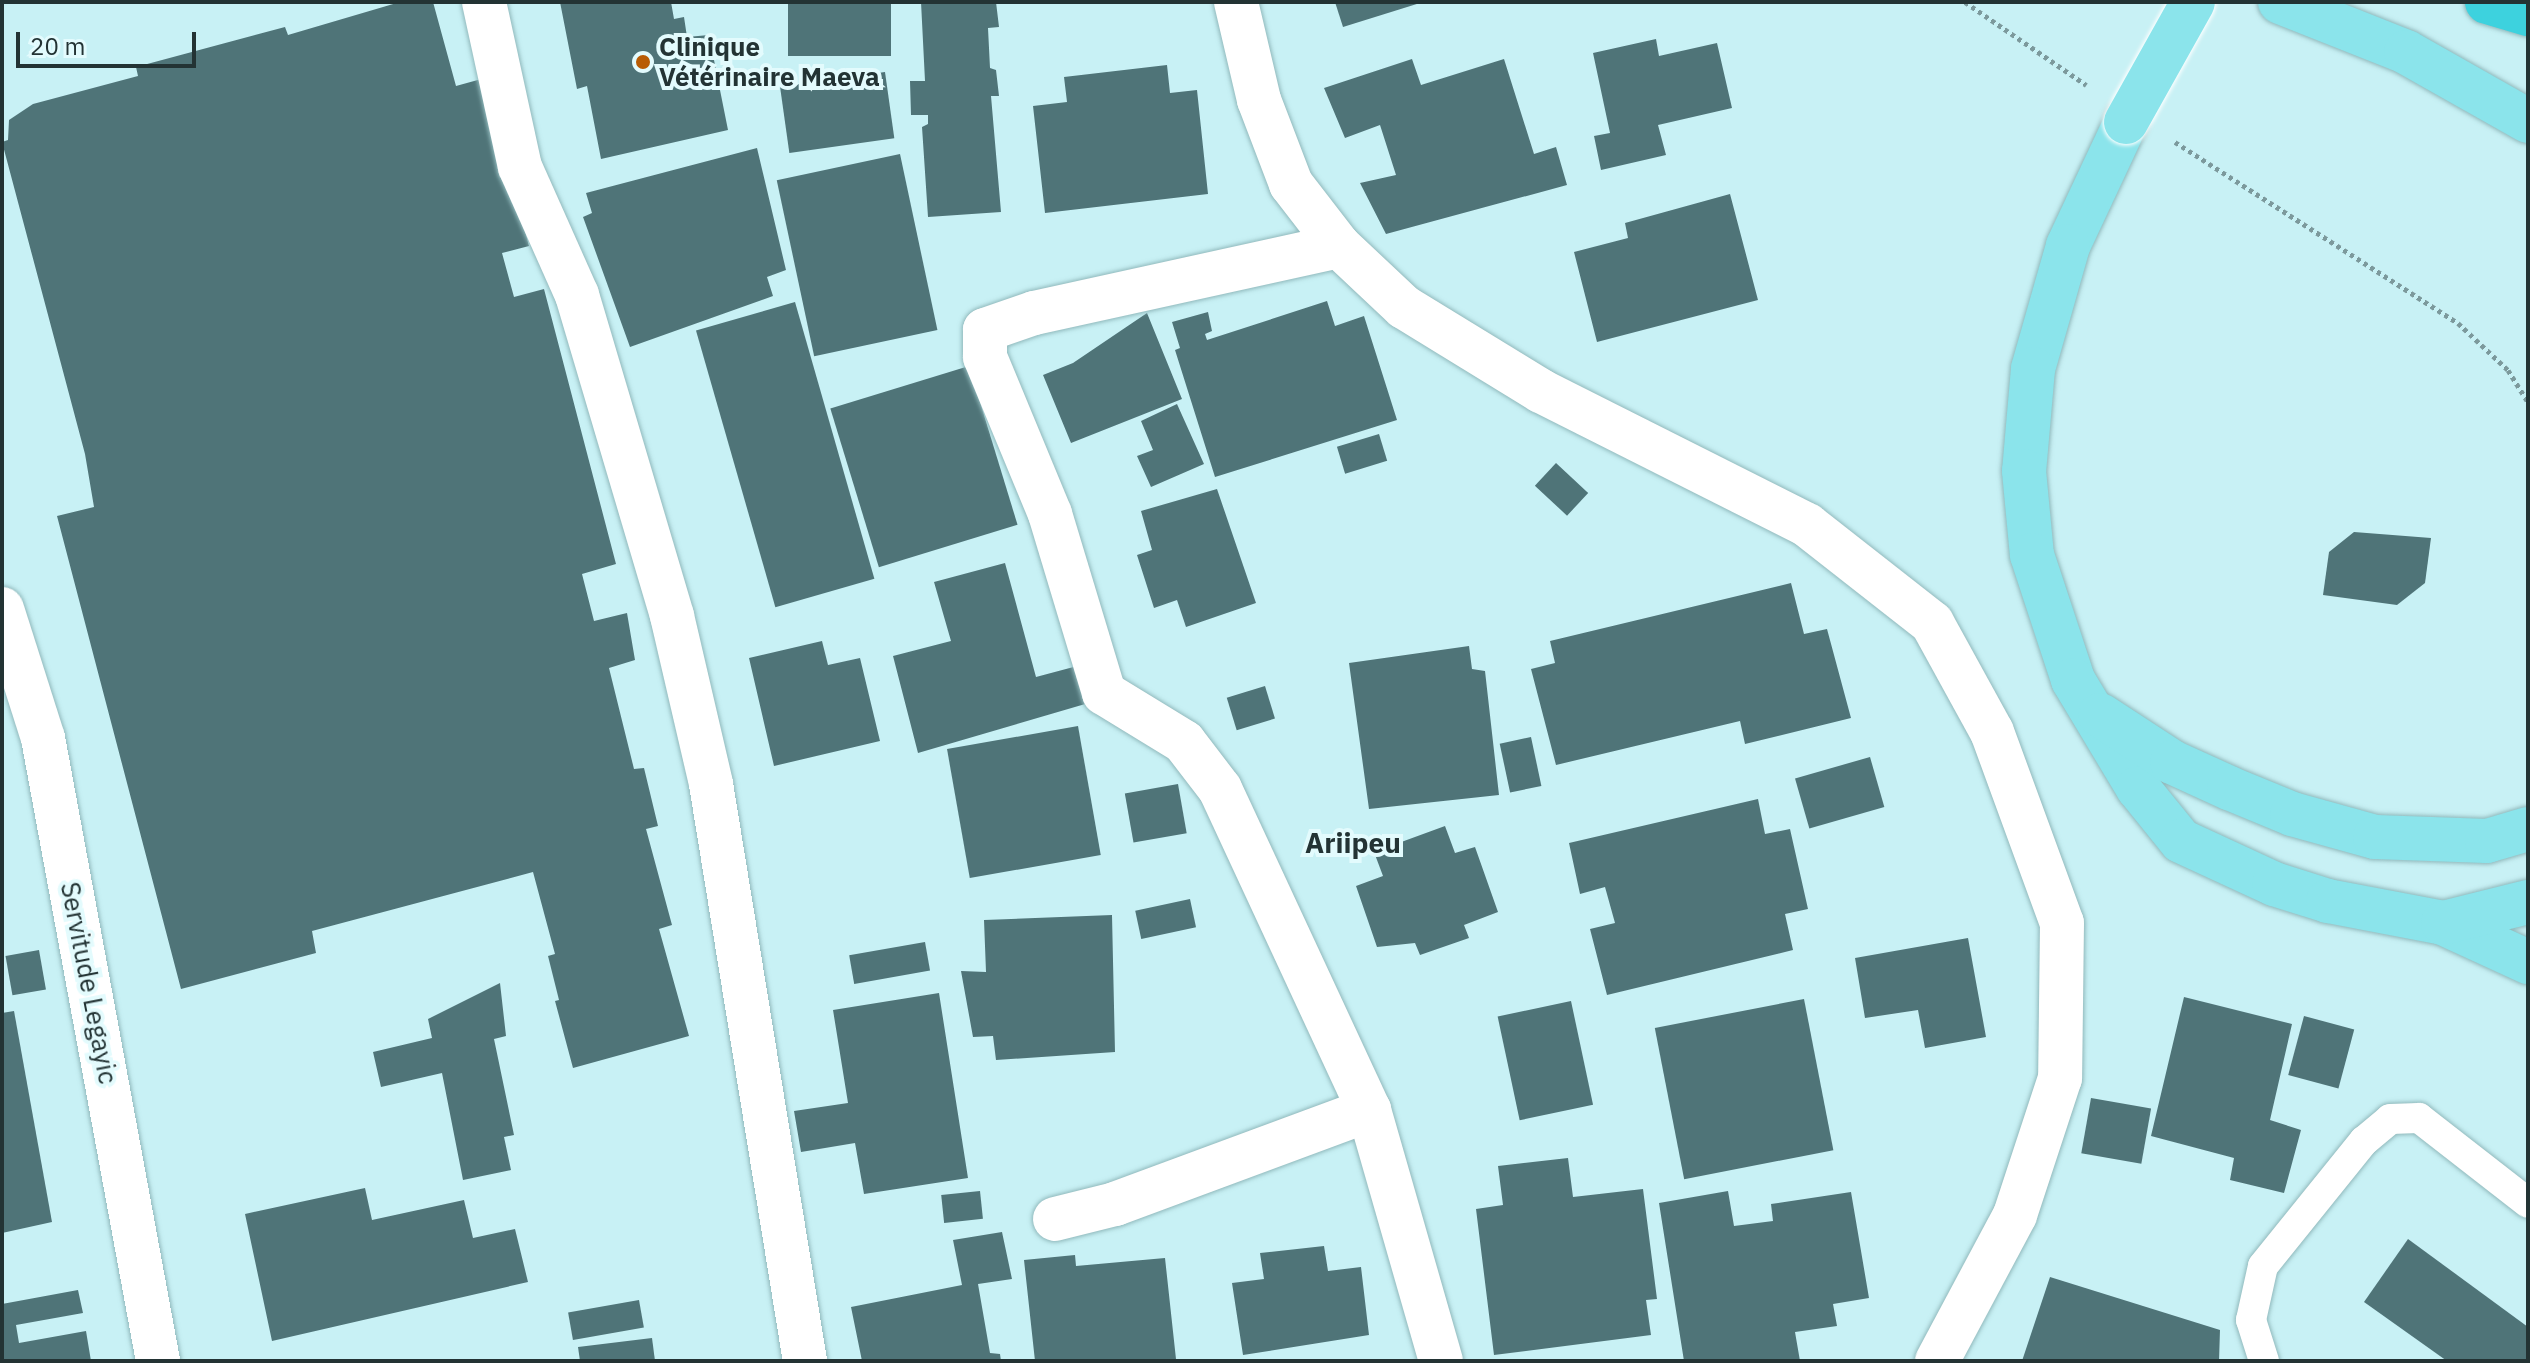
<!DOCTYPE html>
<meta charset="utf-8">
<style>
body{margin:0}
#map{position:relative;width:2530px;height:1363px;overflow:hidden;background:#c8f1f5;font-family:"IBM Plex Sans",sans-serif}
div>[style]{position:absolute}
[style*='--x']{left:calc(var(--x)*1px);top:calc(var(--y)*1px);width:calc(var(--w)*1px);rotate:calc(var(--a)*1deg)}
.building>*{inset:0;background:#4f7478;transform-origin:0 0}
.path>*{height:5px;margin-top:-2.5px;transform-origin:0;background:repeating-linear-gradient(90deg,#7c999c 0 4px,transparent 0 8px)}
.roads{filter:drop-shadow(0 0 2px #91b9bc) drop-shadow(0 0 2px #91b9bc)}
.lane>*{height:30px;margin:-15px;padding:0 15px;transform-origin:15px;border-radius:15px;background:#fff}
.street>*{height:44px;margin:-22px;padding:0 22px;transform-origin:22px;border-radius:22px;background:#fff}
.primary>*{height:44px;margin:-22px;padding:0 22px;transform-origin:22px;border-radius:22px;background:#8be4eb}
.highway>*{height:44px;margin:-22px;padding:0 22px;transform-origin:22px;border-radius:22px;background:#3dd2de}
.bridges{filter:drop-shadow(0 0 2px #fff) drop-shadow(0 0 2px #fff)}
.primary-bridge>*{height:44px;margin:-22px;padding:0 22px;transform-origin:22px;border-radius:22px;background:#8be4eb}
.dots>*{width:22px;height:22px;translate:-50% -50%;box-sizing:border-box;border:4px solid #e3fbfd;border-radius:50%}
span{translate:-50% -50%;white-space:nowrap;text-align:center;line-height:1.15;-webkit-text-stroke:8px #e3fbfd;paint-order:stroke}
.poi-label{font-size:26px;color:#233334;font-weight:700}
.left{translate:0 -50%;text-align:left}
.street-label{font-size:26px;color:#233334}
.neighbourhood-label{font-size:28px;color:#233334;font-weight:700}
.frame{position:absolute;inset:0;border:4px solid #233334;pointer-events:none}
.scale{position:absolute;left:16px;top:32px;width:180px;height:36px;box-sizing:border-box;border:4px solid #233334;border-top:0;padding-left:10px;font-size:24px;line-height:28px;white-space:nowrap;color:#233334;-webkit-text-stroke:6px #e3fbfd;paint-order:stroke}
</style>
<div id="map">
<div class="building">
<i style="clip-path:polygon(400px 2px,433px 2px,456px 86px,485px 78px,529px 246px,502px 253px,514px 297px,544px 289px,616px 564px,582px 574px,594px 621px,627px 613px,635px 660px,609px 668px,634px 769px,644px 768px,658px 826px,646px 829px,672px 925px,659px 929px,689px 1036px,573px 1068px,555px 1001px,559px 1000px,548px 956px,555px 954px,533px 872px,312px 931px,316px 953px,181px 989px,57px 516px,94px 507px,85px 454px,2px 142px,8px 140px,9px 120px,33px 104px,138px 76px,136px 67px,285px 27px,288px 35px)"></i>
<i style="clip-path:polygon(560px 2px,671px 2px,674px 19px,684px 17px,687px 37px,709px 35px,728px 130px,601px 159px,587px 86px,577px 89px)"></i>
<i style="left:788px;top:2px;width:103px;height:54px"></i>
<i style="clip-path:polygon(921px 2px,996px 2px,999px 27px,988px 28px,990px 68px,996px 70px,999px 96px,991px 96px,1001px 212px,928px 217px,922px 127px,928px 124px,928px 115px,911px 115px,910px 81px,925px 81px)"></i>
<i style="clip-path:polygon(1335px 2px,1420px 2px,1420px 3px,1343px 27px)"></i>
<i style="clip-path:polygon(1656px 39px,1659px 56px,1717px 43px,1732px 108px,1658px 125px,1666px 155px,1601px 170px,1594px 136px,1610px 133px,1593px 53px)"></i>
<i style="clip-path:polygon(1412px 59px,1421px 85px,1504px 59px,1534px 154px,1556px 147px,1567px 185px,1386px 234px,1360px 183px,1396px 175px,1380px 125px,1345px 138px,1324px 88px)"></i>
<i style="clip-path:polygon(1167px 65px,1170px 93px,1197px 90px,1208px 194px,1045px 213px,1033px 106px,1067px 102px,1064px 77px)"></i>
<i style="left:885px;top:72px;width:67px;height:106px;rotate:82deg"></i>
<i style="clip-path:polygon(757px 148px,786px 270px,767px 277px,773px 296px,630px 347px,583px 217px,592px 213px,586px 193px)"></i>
<i style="left:900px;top:154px;width:180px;height:126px;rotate:78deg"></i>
<i style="clip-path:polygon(1730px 194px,1758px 300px,1597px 342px,1574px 252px,1628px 238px,1625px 223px)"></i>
<i style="clip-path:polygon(1327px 301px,1335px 326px,1364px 316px,1397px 420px,1215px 477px,1175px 350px,1180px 348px,1172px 322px,1208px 312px,1212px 331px,1205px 334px,1207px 340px)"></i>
<i style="left:795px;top:302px;width:288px;height:103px;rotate:74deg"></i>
<i style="clip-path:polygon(1147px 313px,1182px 399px,1071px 443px,1043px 375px,1073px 363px)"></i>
<i style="left:969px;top:366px;width:166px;height:145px;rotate:73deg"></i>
<i style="clip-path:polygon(1177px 404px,1204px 464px,1151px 487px,1137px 456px,1153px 450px,1141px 421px)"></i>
<i style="left:1379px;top:434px;width:28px;height:44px;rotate:73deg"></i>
<i style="left:1556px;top:463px;width:44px;height:31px;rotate:43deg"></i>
<i style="clip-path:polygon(1217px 489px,1256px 603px,1186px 627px,1177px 600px,1154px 608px,1137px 555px,1152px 550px,1141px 511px)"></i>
<i style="clip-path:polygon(2354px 532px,2431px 538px,2425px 583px,2397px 605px,2323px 595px,2329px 552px)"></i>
<i style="clip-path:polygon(1005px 563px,1036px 677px,1081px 665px,1092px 702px,918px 753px,893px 656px,951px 641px,934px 582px)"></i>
<i style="clip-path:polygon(1791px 583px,1804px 634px,1827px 629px,1851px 718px,1745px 744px,1740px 721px,1556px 765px,1531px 669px,1555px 663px,1550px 641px)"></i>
<i style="clip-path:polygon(822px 641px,828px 665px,860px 658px,880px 741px,774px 766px,749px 658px)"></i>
<i style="clip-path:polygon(1469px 646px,1472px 669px,1485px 671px,1499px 795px,1369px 809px,1349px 663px)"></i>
<i style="left:1265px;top:686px;width:34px;height:40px;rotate:73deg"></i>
<i style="left:1078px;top:726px;width:131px;height:133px;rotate:80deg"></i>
<i style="left:1531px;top:737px;width:50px;height:32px;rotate:78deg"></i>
<i style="left:1870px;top:757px;width:52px;height:78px;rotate:74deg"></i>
<i style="left:1178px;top:784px;width:50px;height:54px;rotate:80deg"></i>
<i style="clip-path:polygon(1758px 799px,1765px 834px,1790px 829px,1808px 909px,1785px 914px,1793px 950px,1607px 995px,1590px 929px,1615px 923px,1605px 887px,1580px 894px,1569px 843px)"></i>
<i style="clip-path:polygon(1445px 826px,1455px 853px,1475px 847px,1498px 912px,1464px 925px,1469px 938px,1420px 955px,1415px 943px,1377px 947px,1356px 886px,1383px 876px,1374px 852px)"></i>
<i style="left:1190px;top:899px;width:29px;height:56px;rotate:78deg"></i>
<i style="clip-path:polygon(1112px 915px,1115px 1052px,996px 1060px,993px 1036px,973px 1037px,961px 971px,986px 972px,984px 920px)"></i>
<i style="clip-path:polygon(1968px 938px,1986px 1037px,1925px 1048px,1918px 1010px,1865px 1018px,1855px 958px)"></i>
<i style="left:925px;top:942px;width:29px;height:77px;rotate:80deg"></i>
<i style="left:39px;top:950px;width:40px;height:34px;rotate:80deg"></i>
<i style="clip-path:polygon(500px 983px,506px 1036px,494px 1039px,514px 1135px,504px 1137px,511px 1170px,463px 1180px,442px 1073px,381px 1087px,373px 1052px,432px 1038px,428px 1019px)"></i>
<i style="clip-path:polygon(939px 993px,968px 1178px,864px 1194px,855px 1143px,801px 1152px,794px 1111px,848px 1103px,833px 1010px)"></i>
<i style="clip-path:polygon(2184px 997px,2292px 1024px,2270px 1120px,2301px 1130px,2284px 1193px,2230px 1180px,2234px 1158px,2151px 1136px)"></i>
<i style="left:1804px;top:999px;width:154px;height:152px;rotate:79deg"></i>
<i style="left:1571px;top:1001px;width:106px;height:75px;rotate:78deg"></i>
<i style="clip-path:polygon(14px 1011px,52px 1222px,2px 1233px,2px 1013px)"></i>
<i style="left:2304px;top:1016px;width:52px;height:61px;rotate:15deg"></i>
<i style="left:2091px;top:1098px;width:61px;height:56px;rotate:10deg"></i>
<i style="clip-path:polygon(1568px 1158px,1573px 1197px,1643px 1189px,1657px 1299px,1646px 1300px,1651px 1335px,1494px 1355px,1476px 1209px,1503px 1205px,1498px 1166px)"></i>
<i style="clip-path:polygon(365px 1188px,372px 1220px,464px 1200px,473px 1238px,515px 1229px,528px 1282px,272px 1341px,245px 1214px)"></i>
<i style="left:980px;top:1191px;width:28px;height:39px;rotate:84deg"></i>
<i style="clip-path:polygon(1728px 1191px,1734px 1226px,1773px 1221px,1771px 1204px,1851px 1192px,1869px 1298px,1833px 1304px,1837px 1326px,1795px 1332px,1800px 1361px,1684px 1361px,1659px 1203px)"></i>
<i style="clip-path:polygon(1002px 1232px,1012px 1279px,978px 1284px,990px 1353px,1000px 1354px,1001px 1361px,862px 1361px,851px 1307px,962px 1285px,953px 1240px)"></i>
<i style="clip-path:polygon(2408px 1239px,2528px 1327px,2528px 1361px,2447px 1361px,2364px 1302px)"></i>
<i style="clip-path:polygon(1324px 1246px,1328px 1271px,1361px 1267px,1369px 1335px,1243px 1355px,1232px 1283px,1264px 1279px,1260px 1253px)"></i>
<i style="clip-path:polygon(1075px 1255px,1076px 1266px,1165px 1258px,1176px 1359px,1035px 1361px,1024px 1260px)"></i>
<i style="clip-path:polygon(2050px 1277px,2220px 1330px,2219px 1361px,2022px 1361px)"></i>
<i style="clip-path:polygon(78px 1290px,83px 1313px,16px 1325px,19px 1343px,86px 1331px,91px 1361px,2px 1361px,2px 1304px)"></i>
<i style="left:639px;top:1300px;width:28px;height:72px;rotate:80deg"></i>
<i style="clip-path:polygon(652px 1338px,655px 1361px,580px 1361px,578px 1347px)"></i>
</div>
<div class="path">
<i style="--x:1965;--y:2;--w:147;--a:34.4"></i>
<i style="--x:2175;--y:142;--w:336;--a:32.6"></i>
<i style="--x:2458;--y:323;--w:69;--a:43.2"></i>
<i style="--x:2508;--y:370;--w:38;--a:58"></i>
</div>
<div class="roads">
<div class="lane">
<i style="--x:2264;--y:1361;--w:43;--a:-107.6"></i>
<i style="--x:2251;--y:1320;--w:55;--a:-77.5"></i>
<i style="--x:2263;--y:1266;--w:161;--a:-51.1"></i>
<i style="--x:2364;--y:1141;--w:34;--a:-40"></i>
<i style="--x:2390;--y:1119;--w:29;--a:-2"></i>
<i style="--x:2419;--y:1118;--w:138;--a:37.9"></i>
</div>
<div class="street">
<i style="--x:484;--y:2;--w:169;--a:77.7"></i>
<i style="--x:520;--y:167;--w:140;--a:66"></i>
<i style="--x:577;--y:295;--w:335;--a:73.5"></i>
<i style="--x:672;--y:616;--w:172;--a:76.9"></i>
<i style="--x:711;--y:784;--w:585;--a:80.75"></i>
<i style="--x:1236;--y:2;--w:101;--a:76.8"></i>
<i style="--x:1259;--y:100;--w:90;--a:69.1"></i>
<i style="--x:1291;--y:184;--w:78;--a:52.3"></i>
<i style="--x:1339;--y:246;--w:89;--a:43.2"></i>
<i style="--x:1404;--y:307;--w:161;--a:31.5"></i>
<i style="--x:1541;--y:391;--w:298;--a:26.7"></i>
<i style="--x:1807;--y:525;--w:159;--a:38.1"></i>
<i style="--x:1932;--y:623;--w:124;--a:61.2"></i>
<i style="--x:1992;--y:732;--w:203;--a:69.9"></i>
<i style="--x:2062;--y:923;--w:155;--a:90.7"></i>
<i style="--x:2060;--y:1078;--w:144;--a:108.2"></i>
<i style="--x:2015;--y:1215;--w:166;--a:118.1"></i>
<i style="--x:1339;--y:246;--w:312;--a:167.6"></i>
<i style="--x:1034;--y:313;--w:52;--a:160.9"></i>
<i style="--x:985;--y:330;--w:27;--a:90"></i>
<i style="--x:985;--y:357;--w:170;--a:67.5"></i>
<i style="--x:1050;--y:514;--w:187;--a:73.2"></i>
<i style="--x:1104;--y:693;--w:94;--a:31.5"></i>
<i style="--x:1184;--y:742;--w:59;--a:52.5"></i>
<i style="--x:1220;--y:789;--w:354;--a:65.1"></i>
<i style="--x:1369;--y:1110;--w:261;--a:74"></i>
<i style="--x:2;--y:609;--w:135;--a:72.4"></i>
<i style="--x:43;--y:738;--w:634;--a:79.54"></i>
<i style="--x:1055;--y:1219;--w:62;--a:-14"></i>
<i style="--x:1115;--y:1204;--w:271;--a:-20.3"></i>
</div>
<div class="primary">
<i style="--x:2280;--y:2;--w:136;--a:21.6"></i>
<i style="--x:2406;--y:52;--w:140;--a:29.5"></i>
<i style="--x:2126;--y:122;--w:137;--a:115.1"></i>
<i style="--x:2068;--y:246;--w:128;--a:105.9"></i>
<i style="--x:2033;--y:369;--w:102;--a:95"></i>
<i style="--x:2024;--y:471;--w:84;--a:84.6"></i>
<i style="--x:2032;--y:555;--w:132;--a:71.8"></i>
<i style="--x:2073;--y:680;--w:126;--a:59"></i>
<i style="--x:2138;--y:788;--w:68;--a:50.9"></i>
<i style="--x:2181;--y:841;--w:102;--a:24.8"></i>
<i style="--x:2274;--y:884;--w:57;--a:17.5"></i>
<i style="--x:2328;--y:901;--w:117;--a:10.8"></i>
<i style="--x:2443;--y:923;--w:94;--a:24.6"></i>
<i style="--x:2100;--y:715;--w:86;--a:33.1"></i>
<i style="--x:2172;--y:762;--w:63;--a:24.5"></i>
<i style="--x:2229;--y:788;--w:68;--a:22.4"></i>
<i style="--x:2292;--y:814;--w:86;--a:15.5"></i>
<i style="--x:2375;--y:837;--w:112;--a:2"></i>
<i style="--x:2487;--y:841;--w:43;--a:-16.3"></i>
<i style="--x:2443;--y:923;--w:88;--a:-13.9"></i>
</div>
<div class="highway">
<i style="--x:2487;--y:2;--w:43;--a:16.3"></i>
</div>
</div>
<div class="bridges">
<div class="primary-bridge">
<i style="--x:2126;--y:122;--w:137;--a:-60.8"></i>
</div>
</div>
<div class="dots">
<i style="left:643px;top:62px;background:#b85c04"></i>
</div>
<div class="poi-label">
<span class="left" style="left:659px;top:62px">Clinique<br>Vétérinaire Maeva</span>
</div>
<div class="street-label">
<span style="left:89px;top:983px;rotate:79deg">Servitude Legayic</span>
</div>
<div class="neighbourhood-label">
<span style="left:1353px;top:843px">Ariipeu</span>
</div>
<div class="frame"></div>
<div class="scale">20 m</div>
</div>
